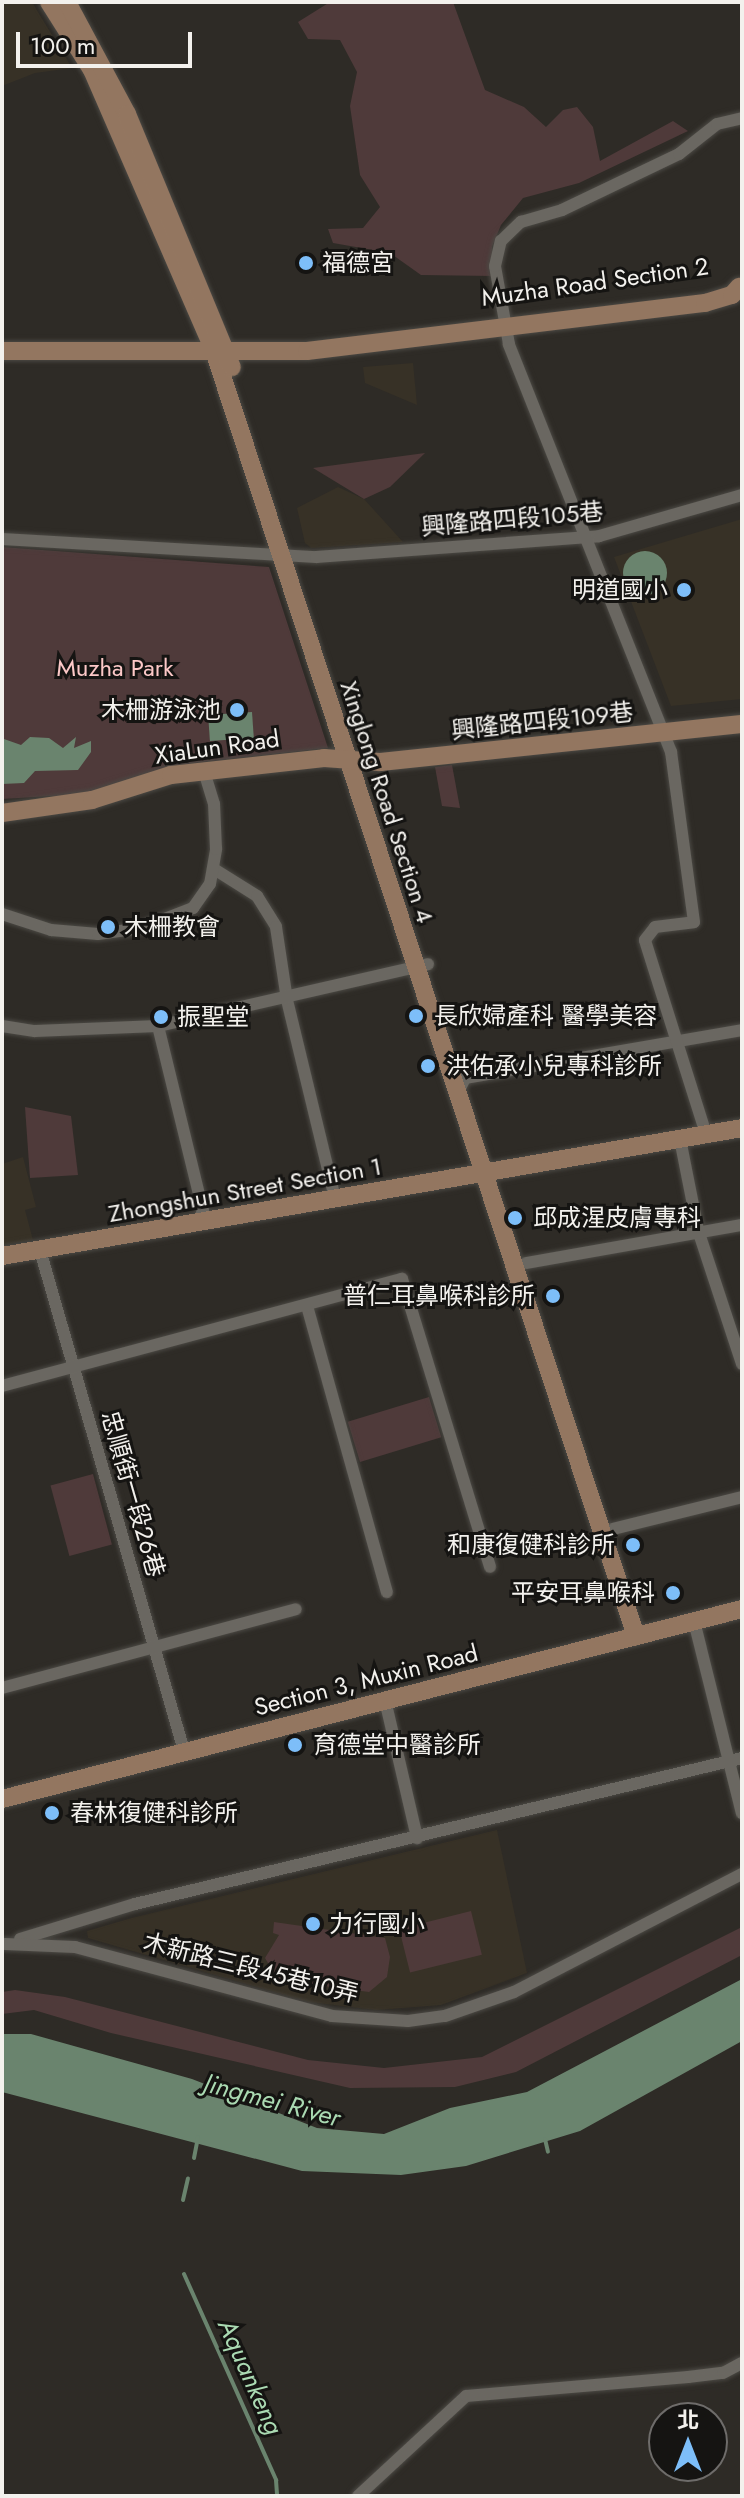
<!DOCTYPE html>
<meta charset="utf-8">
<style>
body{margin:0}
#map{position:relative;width:744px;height:2498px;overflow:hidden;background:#2e2b26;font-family:Jost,"Noto Sans TC",sans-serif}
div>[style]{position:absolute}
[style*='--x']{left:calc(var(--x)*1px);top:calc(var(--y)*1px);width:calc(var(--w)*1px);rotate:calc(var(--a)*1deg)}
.built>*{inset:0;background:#373126}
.green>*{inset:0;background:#4f3a3a;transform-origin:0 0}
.water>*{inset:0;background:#6a846e;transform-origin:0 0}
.round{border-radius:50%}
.stream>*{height:4px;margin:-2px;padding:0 2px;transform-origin:2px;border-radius:2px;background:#6a846e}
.roads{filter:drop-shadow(0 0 2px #4b4944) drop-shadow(0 0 2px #4b4944)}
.street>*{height:12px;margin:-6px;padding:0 6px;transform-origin:6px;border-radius:6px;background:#6a6761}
.secondary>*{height:18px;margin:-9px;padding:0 9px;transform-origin:9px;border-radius:9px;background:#937660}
.dots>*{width:22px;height:22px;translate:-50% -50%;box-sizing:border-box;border:4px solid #151412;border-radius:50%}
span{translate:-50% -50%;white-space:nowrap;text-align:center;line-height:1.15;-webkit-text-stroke:6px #151412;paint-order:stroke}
.poi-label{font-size:24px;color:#f3f1ed}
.left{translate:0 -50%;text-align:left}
.right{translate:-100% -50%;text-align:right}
.street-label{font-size:24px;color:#f3f1ed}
.park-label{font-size:24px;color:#fcc8c7}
.water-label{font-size:26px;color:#aadab2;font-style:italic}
.frame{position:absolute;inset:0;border:4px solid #f3f1ed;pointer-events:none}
.north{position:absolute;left:648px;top:2402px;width:80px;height:80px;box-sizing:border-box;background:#151412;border:2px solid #6e6c6a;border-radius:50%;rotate:0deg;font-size:22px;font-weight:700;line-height:32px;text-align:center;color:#f3f1ed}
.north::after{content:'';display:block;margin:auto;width:28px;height:36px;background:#7dbef9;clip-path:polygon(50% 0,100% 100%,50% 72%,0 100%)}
.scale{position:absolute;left:16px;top:32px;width:176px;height:36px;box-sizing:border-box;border:4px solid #f3f1ed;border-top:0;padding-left:10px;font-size:24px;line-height:28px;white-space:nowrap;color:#f3f1ed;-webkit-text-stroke:6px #151412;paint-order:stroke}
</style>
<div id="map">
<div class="built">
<i style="clip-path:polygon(2px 2px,32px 2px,72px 68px,35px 73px,2px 86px)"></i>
<i style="clip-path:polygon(413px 363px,417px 405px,365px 383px,363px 367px)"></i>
<i style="clip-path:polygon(338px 487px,364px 499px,403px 542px,311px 548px,305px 543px,297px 508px)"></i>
<i style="clip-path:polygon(742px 519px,742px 699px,671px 706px,614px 557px)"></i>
<i style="clip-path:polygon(23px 1157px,36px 1207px,25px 1210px,33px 1240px,2px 1245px,2px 1164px)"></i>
<i style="clip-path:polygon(497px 1830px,527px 1973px,441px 2005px,376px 2010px,309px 2002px,88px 1938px,87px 1931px,132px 1918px)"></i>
</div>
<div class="green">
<i style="clip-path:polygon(330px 2px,453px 2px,485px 90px,524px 107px,546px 127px,563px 110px,577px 107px,593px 127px,600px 161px,673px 121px,688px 131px,579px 183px,523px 198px,501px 225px,492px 247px,493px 276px,421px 275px,390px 253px,333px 243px,328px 229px,363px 228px,380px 207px,360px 175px,350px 106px,357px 72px,340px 40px,308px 39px,298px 22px)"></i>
<i style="clip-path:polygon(425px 453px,390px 487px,364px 499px,313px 468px)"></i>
<i style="clip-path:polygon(2px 547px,269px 567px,328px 748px,176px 765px,124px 786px,60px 800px,52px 796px,2px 799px)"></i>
<i style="clip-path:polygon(452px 765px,460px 808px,442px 806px,435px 767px)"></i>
<i style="clip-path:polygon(25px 1107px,71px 1116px,78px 1175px,30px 1178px)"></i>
<i style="left:429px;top:1397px;width:42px;height:85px;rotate:73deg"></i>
<i style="left:93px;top:1474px;width:73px;height:44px;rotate:75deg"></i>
<i style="left:471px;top:1911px;width:45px;height:74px;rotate:76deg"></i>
<i style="clip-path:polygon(274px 1922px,385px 1938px,390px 1957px,387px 1977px,369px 1992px,278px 1980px,265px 1958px,279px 1935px,273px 1933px)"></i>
<i style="clip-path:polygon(742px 1927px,742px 1955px,516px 2072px,455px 2087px,350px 2088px,111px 2033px,34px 2010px,2px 2014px,2px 1992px,15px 1990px,65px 1997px,308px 2060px,384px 2068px,482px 2057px)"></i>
</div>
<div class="water">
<i class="round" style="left:623px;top:551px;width:44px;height:44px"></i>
<i style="left:252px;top:712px;width:26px;height:44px;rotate:86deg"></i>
<i style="clip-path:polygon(30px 737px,49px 738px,63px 748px,76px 737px,74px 748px,91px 741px,91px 752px,78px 770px,35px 771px,24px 783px,2px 784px,4px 739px,21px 745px)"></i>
<i style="clip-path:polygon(742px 1979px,742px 2041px,580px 2131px,466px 2166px,401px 2175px,302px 2171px,2px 2092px,2px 2034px,31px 2034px,192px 2079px,317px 2128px,384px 2134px,450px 2108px,527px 2092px)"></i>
</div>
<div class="stream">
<i style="--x:545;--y:2139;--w:13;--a:77"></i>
<i style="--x:194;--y:2158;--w:21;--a:-79"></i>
<i style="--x:183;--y:2200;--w:22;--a:-77"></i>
<i style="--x:184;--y:2274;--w:226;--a:65.9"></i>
<i style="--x:276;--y:2480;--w:16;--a:86"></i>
</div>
<div class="roads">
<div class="street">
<i style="--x:2;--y:539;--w:315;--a:3.3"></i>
<i style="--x:316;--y:557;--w:284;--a:-4.2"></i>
<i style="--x:599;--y:536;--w:149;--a:-16"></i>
<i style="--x:214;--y:869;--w:51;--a:32.1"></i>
<i style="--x:257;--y:896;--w:36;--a:58"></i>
<i style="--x:276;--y:927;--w:74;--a:81.4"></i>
<i style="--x:287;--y:1000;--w:205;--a:76.4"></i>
<i style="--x:2;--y:914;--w:52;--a:18.1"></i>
<i style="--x:51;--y:930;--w:47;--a:4.9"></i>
<i style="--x:98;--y:934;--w:43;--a:-7.9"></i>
<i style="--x:141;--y:928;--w:56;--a:-21"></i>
<i style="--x:193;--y:908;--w:29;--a:-55"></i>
<i style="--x:210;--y:884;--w:36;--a:-80"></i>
<i style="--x:216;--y:849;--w:45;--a:-92.5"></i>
<i style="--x:214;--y:804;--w:34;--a:-107"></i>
<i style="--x:2;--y:1026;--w:33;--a:9"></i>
<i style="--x:35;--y:1031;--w:123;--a:-2.3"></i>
<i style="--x:158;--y:1026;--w:277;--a:-12.9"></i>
<i style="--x:158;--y:1026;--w:190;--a:76.3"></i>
<i style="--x:203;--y:1211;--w:12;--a:114"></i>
<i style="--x:457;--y:1094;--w:18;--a:-63"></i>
<i style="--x:465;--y:1078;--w:281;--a:-9.8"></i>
<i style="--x:706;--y:1134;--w:203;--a:-107.5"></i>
<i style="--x:645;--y:940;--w:16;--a:-52"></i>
<i style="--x:655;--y:927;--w:39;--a:-7"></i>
<i style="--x:694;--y:922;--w:172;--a:-97.7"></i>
<i style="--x:671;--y:752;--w:439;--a:-111.7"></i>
<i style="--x:509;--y:344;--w:79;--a:-100.2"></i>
<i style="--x:495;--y:266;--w:26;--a:-77"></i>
<i style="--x:501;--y:241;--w:28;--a:-44"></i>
<i style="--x:521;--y:222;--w:43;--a:-16.3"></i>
<i style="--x:562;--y:210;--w:130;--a:-25.6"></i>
<i style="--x:679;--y:154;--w:48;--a:-38.3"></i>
<i style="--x:717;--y:124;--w:26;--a:-13"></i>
<i style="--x:680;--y:1139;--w:93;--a:78.8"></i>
<i style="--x:698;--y:1230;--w:141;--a:71.8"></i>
<i style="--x:40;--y:1250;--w:521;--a:73.96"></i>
<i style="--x:526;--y:1263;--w:219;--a:-10"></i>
<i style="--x:307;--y:1306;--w:297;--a:74.4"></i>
<i style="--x:2;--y:1386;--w:414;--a:-15"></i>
<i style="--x:402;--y:1279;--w:301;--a:73"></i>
<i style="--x:613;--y:1529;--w:133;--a:-13.9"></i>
<i style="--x:694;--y:1621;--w:198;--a:76"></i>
<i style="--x:2;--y:1688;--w:304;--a:-15"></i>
<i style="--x:385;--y:1700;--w:142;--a:76.9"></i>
<i style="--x:20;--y:1939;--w:120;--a:-16.9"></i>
<i style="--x:135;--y:1904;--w:624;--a:-13.52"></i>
<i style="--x:5;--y:1944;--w:70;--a:2.5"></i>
<i style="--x:75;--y:1947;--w:266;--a:15"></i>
<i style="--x:332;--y:2016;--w:76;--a:3.8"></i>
<i style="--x:408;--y:2021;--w:37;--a:-8"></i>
<i style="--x:445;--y:2016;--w:73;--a:-19.2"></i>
<i style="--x:514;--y:1992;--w:257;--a:-27.4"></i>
<i style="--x:358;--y:2496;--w:147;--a:-42.8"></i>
<i style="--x:466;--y:2396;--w:223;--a:-4.9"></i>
<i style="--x:688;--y:2377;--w:35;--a:-7"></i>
<i style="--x:723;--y:2373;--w:21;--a:-28"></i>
</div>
<div class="secondary">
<i style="--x:49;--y:2;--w:80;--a:57.7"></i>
<i style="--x:92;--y:70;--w:306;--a:66.5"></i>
<i style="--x:214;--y:351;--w:1353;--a:71.82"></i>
<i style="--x:67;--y:2;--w:127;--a:61.8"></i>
<i style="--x:127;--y:114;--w:274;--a:67.5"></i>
<i style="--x:2;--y:351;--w:305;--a:0"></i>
<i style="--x:307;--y:351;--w:401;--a:-6.9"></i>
<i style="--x:705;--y:303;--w:28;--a:-17"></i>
<i style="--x:732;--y:295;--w:11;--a:-49"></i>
<i style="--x:2;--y:813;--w:91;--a:-8.2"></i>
<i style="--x:92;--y:800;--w:83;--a:-17.6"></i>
<i style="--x:171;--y:775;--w:154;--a:-6.3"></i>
<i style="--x:324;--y:758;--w:56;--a:4.1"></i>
<i style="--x:380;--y:762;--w:364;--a:-6"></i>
<i style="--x:2;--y:1256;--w:751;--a:-9.81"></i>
<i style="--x:2;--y:1799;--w:764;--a:-14.4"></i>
</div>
</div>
<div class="dots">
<i style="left:306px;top:263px;background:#7dbef9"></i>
<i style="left:684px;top:590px;background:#7dbef9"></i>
<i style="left:237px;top:710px;background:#7dbef9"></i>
<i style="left:108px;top:927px;background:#7dbef9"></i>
<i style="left:416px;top:1016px;background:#7dbef9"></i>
<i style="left:161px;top:1017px;background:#7dbef9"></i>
<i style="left:428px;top:1066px;background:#7dbef9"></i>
<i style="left:515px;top:1218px;background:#7dbef9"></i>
<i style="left:553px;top:1296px;background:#7dbef9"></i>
<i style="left:633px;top:1545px;background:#7dbef9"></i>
<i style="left:673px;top:1593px;background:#7dbef9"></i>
<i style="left:295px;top:1745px;background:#7dbef9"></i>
<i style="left:52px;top:1813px;background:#7dbef9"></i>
<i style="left:313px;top:1924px;background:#7dbef9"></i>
</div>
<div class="poi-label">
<span class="left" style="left:322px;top:263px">福德宮</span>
<span class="right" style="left:668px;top:590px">明道國小</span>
<span class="right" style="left:221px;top:710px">木柵游泳池</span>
<span class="left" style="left:124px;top:927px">木柵教會</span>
<span class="left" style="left:434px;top:1016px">長欣婦產科 醫學美容</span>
<span class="left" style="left:177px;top:1017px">振聖堂</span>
<span class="left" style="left:446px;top:1066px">洪佑承小兒專科診所</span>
<span class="left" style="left:533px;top:1218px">邱成湦皮膚專科</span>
<span class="right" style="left:535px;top:1296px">普仁耳鼻喉科診所</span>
<span class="right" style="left:615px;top:1545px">和康復健科診所</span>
<span class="right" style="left:655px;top:1593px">平安耳鼻喉科</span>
<span class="left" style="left:313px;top:1745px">育德堂中醫診所</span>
<span class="left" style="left:70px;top:1813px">春林復健科診所</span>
<span class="left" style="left:329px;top:1924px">力行國小</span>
</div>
<div class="street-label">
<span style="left:595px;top:282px;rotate:-8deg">Muzha Road Section 2</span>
<span style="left:512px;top:519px;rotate:-5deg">興隆路四段105巷</span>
<span style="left:542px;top:721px;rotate:-6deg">興隆路四段109巷</span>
<span style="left:217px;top:747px;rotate:-8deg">XiaLun Road</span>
<span style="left:387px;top:802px;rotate:72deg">Xinglong Road Section 4</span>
<span style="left:245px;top:1190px;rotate:-10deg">Zhongshun Street Section 1</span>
<span style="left:133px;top:1494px;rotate:74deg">忠順街一段26巷</span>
<span style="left:366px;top:1680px;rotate:-14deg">Section 3, Muxin Road</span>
<span style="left:251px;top:1968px;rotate:14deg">木新路三段45巷10弄</span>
</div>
<div class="park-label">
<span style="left:115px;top:668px">Muzha Park</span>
</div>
<div class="water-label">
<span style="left:272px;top:2101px;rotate:15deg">Jingmei River</span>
<span style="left:250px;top:2377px;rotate:66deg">Aquankeng</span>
</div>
<div class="frame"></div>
<div class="north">北</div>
<div class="scale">100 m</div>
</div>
